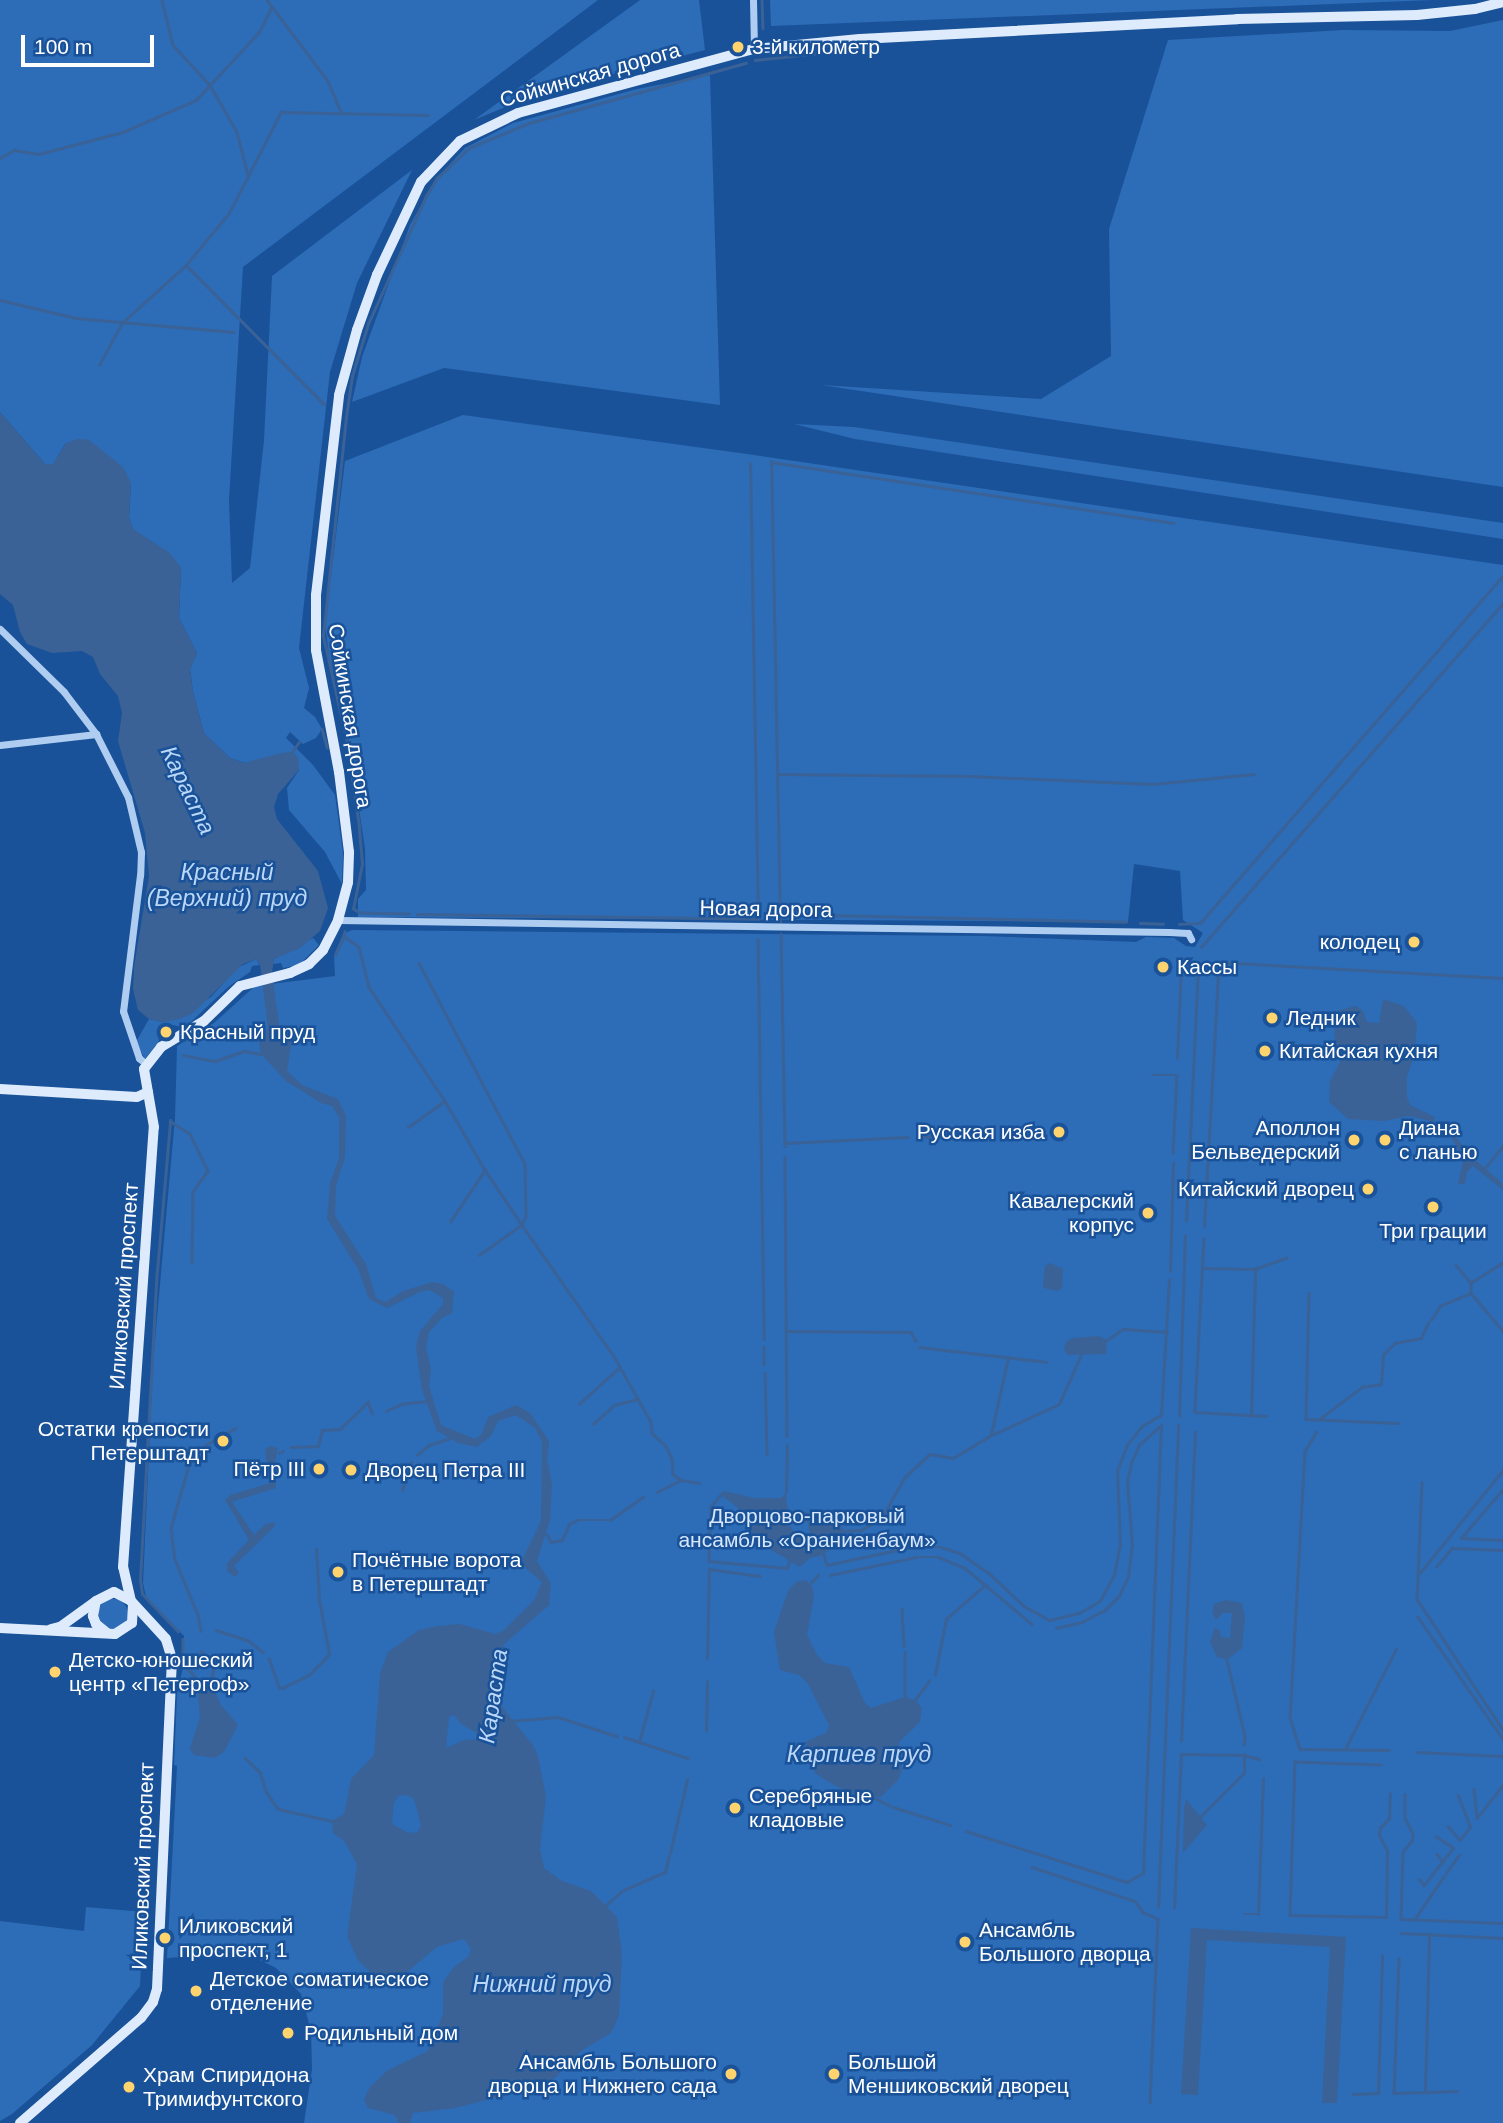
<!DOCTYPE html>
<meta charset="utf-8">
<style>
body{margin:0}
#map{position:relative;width:1503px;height:2123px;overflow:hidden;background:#195299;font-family:Arial,sans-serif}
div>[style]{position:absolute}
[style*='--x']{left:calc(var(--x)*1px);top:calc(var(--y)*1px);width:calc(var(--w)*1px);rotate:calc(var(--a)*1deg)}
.green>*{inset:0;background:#2d6cb7}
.round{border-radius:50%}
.water>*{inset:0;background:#3a6296}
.stream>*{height:2.5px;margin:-1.25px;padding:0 1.25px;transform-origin:1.25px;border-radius:1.25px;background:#3a6296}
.street>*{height:7px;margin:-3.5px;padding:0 3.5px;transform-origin:3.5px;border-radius:3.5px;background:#afcdf1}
.secondary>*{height:10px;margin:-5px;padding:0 5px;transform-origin:5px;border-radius:5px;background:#ddebfc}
.dots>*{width:19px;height:19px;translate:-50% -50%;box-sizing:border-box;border:4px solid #195299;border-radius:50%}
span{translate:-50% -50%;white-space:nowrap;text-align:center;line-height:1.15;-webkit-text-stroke:5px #195299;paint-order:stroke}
.poi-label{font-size:21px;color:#fff}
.left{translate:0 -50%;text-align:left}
.right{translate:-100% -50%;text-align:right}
.street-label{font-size:21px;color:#fff}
.park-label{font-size:21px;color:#d6e7fc}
.water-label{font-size:23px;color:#bbd7f7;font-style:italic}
.scale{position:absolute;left:21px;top:35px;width:133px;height:32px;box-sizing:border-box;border:4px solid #fff;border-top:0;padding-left:9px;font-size:21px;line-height:24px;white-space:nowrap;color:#fff;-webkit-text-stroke:5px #195299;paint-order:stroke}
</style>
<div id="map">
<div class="green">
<i style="clip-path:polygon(0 0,598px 0,243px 267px,229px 500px,232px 583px,250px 568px,264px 440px,272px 276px,412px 170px,357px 283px,330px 372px,299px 648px,309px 688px,304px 708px,315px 717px,322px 729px,316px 738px,303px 744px,290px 732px,286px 738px,313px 765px,335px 795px,343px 853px,342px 884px,325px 852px,289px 810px,287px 788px,299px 770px,292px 752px,245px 763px,230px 758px,204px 733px,193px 692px,190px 669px,197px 653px,179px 618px,181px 568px,133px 529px,129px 517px,131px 483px,65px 444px,53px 465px,45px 464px,0 412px)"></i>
<i style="clip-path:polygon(640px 0,699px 0,705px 50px,539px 93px,474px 120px)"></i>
<i style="clip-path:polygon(770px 0,1433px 0,771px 26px)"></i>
<i style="clip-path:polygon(1503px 20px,1503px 487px,821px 385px,1041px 399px,1111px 356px,1109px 229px,1168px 40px,1343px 30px,1450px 31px)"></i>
<i style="clip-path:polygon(710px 75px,720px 405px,444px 368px,352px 402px,362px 357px,410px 225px,436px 179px,465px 148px,513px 123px,637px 89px)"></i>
<i style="clip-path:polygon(463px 415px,747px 454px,1503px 565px,1503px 2123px,304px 2123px,312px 2069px,311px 2031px,301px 1994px,276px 1968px,246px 1953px,167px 1958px,177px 1766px,174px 1765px,177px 1694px,184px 1663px,184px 1636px,146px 1597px,143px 1583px,153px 1362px,175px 1118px,177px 1046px,214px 1023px,255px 986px,335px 976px,334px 955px,343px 934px,352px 930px,983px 936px,1136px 942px,1146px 937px,1174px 938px,1186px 946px,1195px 947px,1203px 933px,1183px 920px,1180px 871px,1134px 864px,1128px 922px,358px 917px,358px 899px,366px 890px,365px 849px,349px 742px,333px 685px,325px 625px,345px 461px)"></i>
<i style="clip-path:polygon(794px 424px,854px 427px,1503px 523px,1503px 539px,855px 439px)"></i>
<i style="clip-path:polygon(313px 938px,319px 945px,299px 965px,283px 968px,281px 963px,273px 964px,274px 959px)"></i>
<i style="clip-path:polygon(256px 959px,260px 965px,252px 966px,250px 972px,228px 987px,192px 1021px,181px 1027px,173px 1025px,158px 1035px,159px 1041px,145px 1059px,136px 1042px,149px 1019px,163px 1022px,211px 997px,237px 968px)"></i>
<i class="round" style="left:98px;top:1599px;width:30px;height:30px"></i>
<i style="clip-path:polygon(86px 1907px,144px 1912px,140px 1986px,92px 2045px,12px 2114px,0 2121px,0 1921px,84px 1931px)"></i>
</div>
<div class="water">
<i style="clip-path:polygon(evenodd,0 412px,45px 464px,53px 464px,66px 443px,78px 439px,89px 440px,123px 467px,131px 483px,129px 517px,133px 529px,170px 553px,181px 568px,179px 618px,197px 653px,190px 670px,193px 692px,204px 733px,230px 758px,244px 763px,282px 753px,292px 752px,298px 757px,299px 770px,278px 794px,274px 807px,277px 819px,318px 871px,328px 908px,320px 931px,300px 948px,274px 959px,272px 973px,280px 1030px,292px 1038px,287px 1071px,302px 1085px,338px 1099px,346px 1116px,345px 1157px,336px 1186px,335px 1216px,366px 1264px,376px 1298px,386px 1302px,403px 1291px,432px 1282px,443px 1284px,454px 1292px,452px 1313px,442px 1318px,429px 1332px,426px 1348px,431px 1369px,429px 1386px,441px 1425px,475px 1439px,481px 1435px,488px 1417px,516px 1405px,530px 1413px,549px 1441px,547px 1458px,552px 1485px,550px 1520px,537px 1561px,551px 1584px,549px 1605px,503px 1645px,504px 1666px,498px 1688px,503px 1708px,533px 1745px,538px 1756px,546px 1797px,540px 1848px,544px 1868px,562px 1881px,591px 1891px,617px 1917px,622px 1954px,619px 2016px,611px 2033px,581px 2051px,556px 2077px,537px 2087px,455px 2108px,413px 2113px,410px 2123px,399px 2123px,395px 2115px,368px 2108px,364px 2099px,370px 2087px,388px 2070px,428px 2051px,443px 2014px,443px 1982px,454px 1967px,468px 1957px,471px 1949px,464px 1939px,437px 1947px,401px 1977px,379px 1978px,369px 1971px,358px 1960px,347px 1936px,357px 1864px,344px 1841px,333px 1833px,332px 1821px,344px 1814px,351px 1779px,374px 1755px,380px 1673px,388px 1652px,419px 1630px,438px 1626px,460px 1624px,495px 1634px,503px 1631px,534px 1600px,542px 1582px,523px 1566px,523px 1558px,541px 1521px,542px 1442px,535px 1428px,516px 1415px,498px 1421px,491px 1436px,477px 1447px,458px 1443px,437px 1431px,422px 1390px,416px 1347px,420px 1331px,443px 1304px,443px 1298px,430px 1290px,420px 1292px,387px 1308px,369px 1299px,358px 1269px,327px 1219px,330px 1184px,339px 1158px,339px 1117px,332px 1106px,321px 1103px,286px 1081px,261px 1054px,259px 1042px,268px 1028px,260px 964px,256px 959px,243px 964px,193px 1013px,180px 1019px,163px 1022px,149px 1019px,138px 1010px,133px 989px,134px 967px,149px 876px,145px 833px,118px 741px,122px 713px,118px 696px,100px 674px,93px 657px,82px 651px,52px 653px,27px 644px,20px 632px,13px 605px,0 594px,0 412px,454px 1715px,461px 1724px,480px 1735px,480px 1739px,464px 1740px,446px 1748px,449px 1717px,454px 1715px,0 412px,406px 1795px,413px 1798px,416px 1806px,421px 1826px,417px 1833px,407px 1832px,392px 1824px,394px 1803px,398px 1796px,406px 1795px)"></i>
<i style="clip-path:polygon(1383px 999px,1404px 1006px,1417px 1023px,1414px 1057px,1407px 1076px,1407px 1097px,1410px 1105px,1435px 1117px,1434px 1122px,1409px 1116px,1384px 1121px,1348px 1119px,1329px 1102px,1330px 1081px,1340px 1062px,1334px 1034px,1340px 1010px,1356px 1006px,1363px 1011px,1367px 1022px,1379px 1023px)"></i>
<i style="clip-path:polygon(1450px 1130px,1473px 1158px,1502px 1183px,1503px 1190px,1473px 1166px,1467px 1172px,1465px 1184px,1458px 1184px,1464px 1157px,1447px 1132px)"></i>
<i style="clip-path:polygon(1050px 1263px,1063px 1269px,1062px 1289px,1057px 1291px,1044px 1288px,1043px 1284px,1045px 1266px)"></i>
<i style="clip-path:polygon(1099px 1336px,1107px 1340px,1106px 1354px,1068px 1355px,1064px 1350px,1066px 1342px,1073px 1338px)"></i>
<i style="clip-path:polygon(270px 1446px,278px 1448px,275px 1462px,276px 1488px,232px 1502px,254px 1535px,266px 1524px,275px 1522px,275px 1526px,234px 1566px,239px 1573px,235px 1577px,227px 1571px,227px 1563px,249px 1540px,225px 1500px,230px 1495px,270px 1483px,265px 1449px)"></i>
<i style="clip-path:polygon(723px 1491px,755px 1498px,781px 1498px,786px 1492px,789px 1525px,798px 1537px,810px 1534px,808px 1523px,802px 1516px,805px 1512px,841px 1525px,844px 1531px,824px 1555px,810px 1558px,800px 1567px,759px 1543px,737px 1507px,721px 1495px)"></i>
<i style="clip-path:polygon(806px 1580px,813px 1589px,814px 1596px,807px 1635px,817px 1655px,825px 1663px,849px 1667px,865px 1703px,871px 1708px,905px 1697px,915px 1700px,922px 1708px,920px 1722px,899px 1742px,902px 1770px,898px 1780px,881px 1797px,857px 1796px,834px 1785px,816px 1774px,804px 1755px,807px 1741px,826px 1733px,829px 1725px,808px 1684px,799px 1675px,780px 1670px,774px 1632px,788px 1591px,796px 1582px)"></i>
<i style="clip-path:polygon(1226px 1600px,1242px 1603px,1245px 1618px,1242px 1648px,1227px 1660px,1217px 1657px,1210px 1642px,1215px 1627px,1220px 1631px,1221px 1637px,1230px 1638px,1232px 1613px,1223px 1613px,1216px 1620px,1212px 1612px,1214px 1604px)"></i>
<i style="clip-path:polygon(202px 1683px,213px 1687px,221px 1705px,238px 1725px,224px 1752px,215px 1758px,194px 1755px,190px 1749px,200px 1717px,198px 1695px)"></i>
<i style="clip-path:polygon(1186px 1799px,1207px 1825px,1183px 1853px,1184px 1808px)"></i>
<i style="clip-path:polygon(1191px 1928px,1346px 1937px,1337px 2103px,1322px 2103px,1330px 1947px,1207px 1940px,1198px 2095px,1181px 2094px)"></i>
</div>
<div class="stream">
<i style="--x:162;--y:0;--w:46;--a:76.3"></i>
<i style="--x:173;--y:45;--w:54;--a:47.2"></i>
<i style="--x:210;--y:85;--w:54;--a:60.1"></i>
<i style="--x:237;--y:132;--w:44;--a:75.7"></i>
<i style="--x:267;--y:0;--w:101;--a:53"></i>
<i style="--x:328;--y:81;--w:34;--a:67"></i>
<i style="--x:762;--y:0;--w:28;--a:88"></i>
<i style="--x:755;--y:60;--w:84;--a:-6.1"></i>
<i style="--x:0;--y:158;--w:16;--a:-30"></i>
<i style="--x:14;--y:150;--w:25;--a:9"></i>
<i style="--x:39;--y:154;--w:87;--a:-14.7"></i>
<i style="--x:123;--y:132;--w:80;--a:-23.7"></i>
<i style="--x:196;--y:100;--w:93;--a:-47.2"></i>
<i style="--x:259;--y:32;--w:28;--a:-63"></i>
<i style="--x:186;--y:265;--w:196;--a:45.2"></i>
<i style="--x:0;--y:300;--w:78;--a:13.3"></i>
<i style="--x:76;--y:318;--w:158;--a:5.1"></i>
<i style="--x:99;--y:365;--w:48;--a:-61.3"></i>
<i style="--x:122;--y:323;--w:86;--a:-42.2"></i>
<i style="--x:186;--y:265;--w:67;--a:-50.4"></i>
<i style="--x:229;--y:213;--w:114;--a:-62.8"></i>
<i style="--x:281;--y:112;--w:147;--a:1.2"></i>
<i style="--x:322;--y:729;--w:19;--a:74"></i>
<i style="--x:292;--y:752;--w:12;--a:-55"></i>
<i style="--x:779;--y:774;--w:190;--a:0.6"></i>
<i style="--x:969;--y:776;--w:184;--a:2.5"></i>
<i style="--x:1153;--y:784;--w:101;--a:-5.7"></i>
<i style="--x:409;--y:914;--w:49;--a:-178.8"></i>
<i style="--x:360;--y:913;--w:8;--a:-150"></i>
<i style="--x:353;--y:909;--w:46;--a:-78.7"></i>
<i style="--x:362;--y:864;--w:37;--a:-95"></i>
<i style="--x:359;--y:827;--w:85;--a:-98.1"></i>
<i style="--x:347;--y:743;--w:110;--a:-102.6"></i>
<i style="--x:323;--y:636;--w:220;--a:-84"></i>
<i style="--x:346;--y:417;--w:41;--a:-81.7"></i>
<i style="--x:352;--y:376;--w:54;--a:-72.9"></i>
<i style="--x:368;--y:324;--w:141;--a:-65.6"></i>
<i style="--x:426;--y:196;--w:21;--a:-59"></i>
<i style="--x:437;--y:178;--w:44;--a:-43.2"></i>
<i style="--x:469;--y:148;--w:65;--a:-22.6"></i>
<i style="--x:529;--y:123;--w:225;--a:-15.5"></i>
<i style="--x:417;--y:914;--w:341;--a:0.8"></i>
<i style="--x:758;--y:919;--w:455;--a:-91"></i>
<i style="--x:781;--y:914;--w:345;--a:1.3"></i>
<i style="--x:780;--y:922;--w:460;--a:-91.1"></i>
<i style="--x:771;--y:462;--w:407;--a:8.6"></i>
<i style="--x:1140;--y:923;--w:23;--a:2"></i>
<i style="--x:1179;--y:924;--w:21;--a:-3"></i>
<i style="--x:1200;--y:923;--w:461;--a:-48.9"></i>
<i style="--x:345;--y:931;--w:5;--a:101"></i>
<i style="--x:344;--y:936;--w:19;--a:36"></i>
<i style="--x:359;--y:947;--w:41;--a:76"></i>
<i style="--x:369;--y:987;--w:137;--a:56.3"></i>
<i style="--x:445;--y:1101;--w:80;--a:59.9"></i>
<i style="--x:781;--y:934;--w:212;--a:88.9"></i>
<i style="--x:758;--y:939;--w:400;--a:89.1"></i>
<i style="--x:1201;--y:947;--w:458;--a:-48.7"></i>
<i style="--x:335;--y:955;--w:21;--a:-65"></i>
<i style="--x:1218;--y:962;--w:285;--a:3.2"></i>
<i style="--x:419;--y:963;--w:227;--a:62.2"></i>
<i style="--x:525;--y:1164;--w:52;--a:88.9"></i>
<i style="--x:526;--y:1216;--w:10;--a:114"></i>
<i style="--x:522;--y:1225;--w:162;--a:55"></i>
<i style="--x:615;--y:1358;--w:73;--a:60.6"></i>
<i style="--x:651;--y:1422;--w:11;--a:85"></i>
<i style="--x:652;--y:1433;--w:19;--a:43"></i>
<i style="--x:666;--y:1446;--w:14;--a:65"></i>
<i style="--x:672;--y:1459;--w:15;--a:86"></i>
<i style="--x:673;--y:1474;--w:10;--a:37"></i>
<i style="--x:183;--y:1055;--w:33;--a:11"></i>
<i style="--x:215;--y:1061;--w:31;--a:-19"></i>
<i style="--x:244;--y:1051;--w:17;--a:10"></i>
<i style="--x:1177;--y:1058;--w:92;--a:-87.5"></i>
<i style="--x:1152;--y:1075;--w:25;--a:0"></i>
<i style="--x:1177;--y:1075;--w:78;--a:92.9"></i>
<i style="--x:408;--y:1127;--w:45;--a:-35.1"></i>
<i style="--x:917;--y:1137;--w:54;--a:-2.1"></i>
<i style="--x:785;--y:1143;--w:123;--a:-2.8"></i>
<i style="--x:785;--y:1157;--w:279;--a:89.6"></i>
<i style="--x:1485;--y:1168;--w:28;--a:-51"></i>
<i style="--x:1186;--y:1221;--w:259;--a:-87.3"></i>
<i style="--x:450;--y:1222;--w:63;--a:-56.1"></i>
<i style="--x:485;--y:1170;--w:66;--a:56.1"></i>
<i style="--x:522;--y:1225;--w:52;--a:144.5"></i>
<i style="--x:1204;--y:1226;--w:250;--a:-86.8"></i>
<i style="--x:1204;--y:1238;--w:174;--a:93"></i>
<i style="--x:1195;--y:1412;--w:71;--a:3.2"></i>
<i style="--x:1503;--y:1263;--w:38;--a:148"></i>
<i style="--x:1471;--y:1283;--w:10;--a:90"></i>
<i style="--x:1471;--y:1293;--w:50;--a:49.9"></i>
<i style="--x:1456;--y:1265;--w:23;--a:50"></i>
<i style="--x:1202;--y:1268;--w:53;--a:1.1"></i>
<i style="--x:1255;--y:1269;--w:33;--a:-20"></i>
<i style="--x:1170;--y:1271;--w:108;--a:-88.4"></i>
<i style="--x:1309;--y:1293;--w:126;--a:91.4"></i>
<i style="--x:1306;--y:1419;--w:92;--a:2.5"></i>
<i style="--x:1431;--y:1320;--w:17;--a:-57"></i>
<i style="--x:1440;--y:1306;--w:33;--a:-23"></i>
<i style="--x:787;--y:1331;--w:124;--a:0.5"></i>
<i style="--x:911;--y:1332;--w:10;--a:61"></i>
<i style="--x:1107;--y:1340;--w:19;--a:-35"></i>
<i style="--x:1123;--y:1329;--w:44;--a:3.9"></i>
<i style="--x:764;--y:1347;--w:17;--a:90"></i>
<i style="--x:919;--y:1347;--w:128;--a:6.7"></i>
<i style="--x:765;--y:1373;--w:81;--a:88.6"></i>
<i style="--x:579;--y:1404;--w:55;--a:-42.1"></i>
<i style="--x:386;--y:1411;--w:17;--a:-25"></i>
<i style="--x:401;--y:1404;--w:25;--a:-7"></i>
<i style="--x:1179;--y:1416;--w:180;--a:-88.1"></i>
<i style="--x:1251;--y:1416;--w:147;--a:-88.4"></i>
<i style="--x:1318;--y:1420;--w:55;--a:-36.9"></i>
<i style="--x:1362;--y:1387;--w:19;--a:-9"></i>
<i style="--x:1381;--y:1384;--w:29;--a:-86"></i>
<i style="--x:1383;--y:1355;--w:17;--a:-45"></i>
<i style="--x:1395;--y:1343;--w:26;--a:-11"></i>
<i style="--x:1421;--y:1338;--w:17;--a:-65"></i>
<i style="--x:593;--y:1424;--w:28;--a:-42"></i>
<i style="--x:614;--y:1405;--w:25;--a:-14"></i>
<i style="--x:1317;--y:1432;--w:22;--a:122"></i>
<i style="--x:1305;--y:1451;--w:267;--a:93.2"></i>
<i style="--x:1290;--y:1718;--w:33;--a:72"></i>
<i style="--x:1300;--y:1749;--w:89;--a:0.6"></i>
<i style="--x:991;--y:1434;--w:78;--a:-77.4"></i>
<i style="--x:204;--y:1446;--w:36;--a:-30"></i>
<i style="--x:291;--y:1447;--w:27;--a:-2"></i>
<i style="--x:318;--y:1446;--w:16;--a:-76"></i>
<i style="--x:322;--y:1430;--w:18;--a:-3"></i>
<i style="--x:340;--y:1429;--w:39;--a:-44"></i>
<i style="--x:368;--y:1402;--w:12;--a:70"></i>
<i style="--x:279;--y:1453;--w:4;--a:-27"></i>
<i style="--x:192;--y:1455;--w:76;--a:106"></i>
<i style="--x:171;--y:1528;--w:31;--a:83"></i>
<i style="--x:175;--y:1559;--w:61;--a:67.7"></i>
<i style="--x:198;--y:1615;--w:16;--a:79"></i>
<i style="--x:417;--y:1455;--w:16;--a:-40"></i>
<i style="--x:429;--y:1445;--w:22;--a:-18"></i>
<i style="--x:1422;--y:1482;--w:117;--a:92.4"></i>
<i style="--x:1417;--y:1599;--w:157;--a:56.7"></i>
<i style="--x:402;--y:1490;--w:29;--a:-72"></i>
<i style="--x:657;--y:1492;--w:27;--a:-27"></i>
<i style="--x:681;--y:1480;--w:19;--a:9"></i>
<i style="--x:786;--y:1492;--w:46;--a:-88.8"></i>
<i style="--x:721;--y:1495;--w:16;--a:130"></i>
<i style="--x:711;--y:1507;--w:54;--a:92.1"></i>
<i style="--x:709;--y:1561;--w:78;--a:5.1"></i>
<i style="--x:787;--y:1568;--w:9;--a:-72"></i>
<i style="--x:844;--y:1531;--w:17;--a:-3"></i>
<i style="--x:861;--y:1530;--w:23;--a:-29"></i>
<i style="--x:881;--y:1519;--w:47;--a:-60.7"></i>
<i style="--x:904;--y:1478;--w:35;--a:-43"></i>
<i style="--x:930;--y:1454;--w:23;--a:10"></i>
<i style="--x:953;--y:1458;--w:43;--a:-30.7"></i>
<i style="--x:990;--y:1436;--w:76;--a:-24.9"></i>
<i style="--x:1059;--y:1404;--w:54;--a:-65.8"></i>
<i style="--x:547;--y:1534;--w:9;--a:63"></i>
<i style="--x:551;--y:1542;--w:11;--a:-10"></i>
<i style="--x:562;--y:1540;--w:17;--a:-66"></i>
<i style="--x:569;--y:1524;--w:9;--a:-27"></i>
<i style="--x:577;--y:1520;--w:33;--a:0"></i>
<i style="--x:610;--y:1520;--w:40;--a:-34.9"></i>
<i style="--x:1461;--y:1538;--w:65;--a:-49.4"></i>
<i style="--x:1461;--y:1538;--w:42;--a:2.7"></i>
<i style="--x:824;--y:1555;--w:10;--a:73"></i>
<i style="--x:827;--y:1565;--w:85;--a:-12.2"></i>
<i style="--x:910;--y:1547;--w:31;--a:0"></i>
<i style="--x:941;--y:1547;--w:20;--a:18"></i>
<i style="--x:960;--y:1553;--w:35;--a:35"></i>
<i style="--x:989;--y:1573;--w:48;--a:43.3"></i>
<i style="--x:1024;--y:1606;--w:29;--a:29"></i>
<i style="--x:1049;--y:1620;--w:31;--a:-13"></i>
<i style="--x:1079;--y:1613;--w:24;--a:-30"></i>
<i style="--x:1100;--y:1601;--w:30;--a:-62"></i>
<i style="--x:1114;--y:1575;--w:31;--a:-79"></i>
<i style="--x:1120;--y:1545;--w:74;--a:-92.3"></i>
<i style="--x:1117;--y:1471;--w:28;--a:-69"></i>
<i style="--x:1127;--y:1445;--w:24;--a:-52"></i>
<i style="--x:1142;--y:1426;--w:22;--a:-30"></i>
<i style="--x:1161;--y:1415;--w:135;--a:-86.6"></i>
<i style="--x:1436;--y:1567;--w:25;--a:-50"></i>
<i style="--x:1452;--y:1548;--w:51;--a:2.2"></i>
<i style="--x:1419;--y:1574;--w:134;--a:-51.1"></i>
<i style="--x:830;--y:1575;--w:88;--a:-11.8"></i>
<i style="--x:916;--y:1557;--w:22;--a:0"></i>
<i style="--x:938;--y:1557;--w:29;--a:22"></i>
<i style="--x:965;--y:1568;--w:87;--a:39.9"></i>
<i style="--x:810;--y:1584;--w:12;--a:-48"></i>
<i style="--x:902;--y:1609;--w:37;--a:87"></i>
<i style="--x:1418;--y:1617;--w:149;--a:55.1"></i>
<i style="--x:1056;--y:1628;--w:27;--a:-13"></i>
<i style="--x:1082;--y:1622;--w:27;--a:-28"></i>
<i style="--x:1106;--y:1609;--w:18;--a:-45"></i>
<i style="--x:1119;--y:1596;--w:21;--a:-65"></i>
<i style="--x:1128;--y:1577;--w:31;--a:-83"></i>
<i style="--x:1132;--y:1546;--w:65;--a:-94.4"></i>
<i style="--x:1127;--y:1481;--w:18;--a:-77"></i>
<i style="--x:1131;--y:1463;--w:20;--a:-66"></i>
<i style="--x:1139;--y:1445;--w:30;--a:-42"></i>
<i style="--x:216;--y:1630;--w:35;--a:18"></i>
<i style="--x:249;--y:1641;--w:18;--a:38"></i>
<i style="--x:178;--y:1632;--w:52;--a:-133.5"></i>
<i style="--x:142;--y:1594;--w:14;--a:-98"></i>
<i style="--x:140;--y:1580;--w:309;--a:-86.9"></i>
<i style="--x:157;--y:1271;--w:151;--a:-85"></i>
<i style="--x:170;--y:1121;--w:24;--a:33"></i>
<i style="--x:190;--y:1134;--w:41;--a:64.1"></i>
<i style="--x:208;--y:1171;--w:26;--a:126"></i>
<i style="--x:193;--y:1192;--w:71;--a:90.8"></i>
<i style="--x:183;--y:1639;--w:24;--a:90"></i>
<i style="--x:183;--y:1663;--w:29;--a:49"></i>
<i style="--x:201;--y:1651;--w:20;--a:49"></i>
<i style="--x:214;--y:1666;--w:19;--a:99"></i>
<i style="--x:905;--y:1652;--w:45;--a:90"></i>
<i style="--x:269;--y:1658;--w:31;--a:71"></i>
<i style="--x:279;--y:1687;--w:3;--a:18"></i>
<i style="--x:282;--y:1688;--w:30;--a:-26"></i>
<i style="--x:309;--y:1675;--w:29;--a:-46"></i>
<i style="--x:329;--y:1654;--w:55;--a:-100.5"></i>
<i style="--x:319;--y:1600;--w:51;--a:-93.4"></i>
<i style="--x:707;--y:1658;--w:89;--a:-88.7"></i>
<i style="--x:709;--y:1569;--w:51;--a:7.8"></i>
<i style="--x:1227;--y:1660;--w:78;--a:76.7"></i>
<i style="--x:1245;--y:1736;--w:9;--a:96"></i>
<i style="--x:935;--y:1675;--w:57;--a:-78.9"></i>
<i style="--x:946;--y:1619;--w:52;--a:-41.1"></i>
<i style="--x:915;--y:1700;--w:24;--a:-54"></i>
<i style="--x:510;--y:1721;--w:48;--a:-4.8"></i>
<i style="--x:558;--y:1717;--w:62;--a:17.9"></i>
<i style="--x:706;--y:1731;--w:49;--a:-88.8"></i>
<i style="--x:624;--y:1737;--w:67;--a:18.2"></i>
<i style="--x:1181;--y:1741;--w:309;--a:-87.4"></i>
<i style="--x:639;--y:1742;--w:53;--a:-74.6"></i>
<i style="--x:1345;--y:1749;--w:112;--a:-63"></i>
<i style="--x:1417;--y:1752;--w:86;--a:2.7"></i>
<i style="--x:245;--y:1758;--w:21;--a:43"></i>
<i style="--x:260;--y:1772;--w:22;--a:72"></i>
<i style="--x:267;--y:1793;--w:19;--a:55"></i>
<i style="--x:278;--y:1809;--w:55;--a:12.5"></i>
<i style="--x:1381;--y:1765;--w:86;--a:-178"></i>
<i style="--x:1295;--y:1762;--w:153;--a:91.9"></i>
<i style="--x:1290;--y:1915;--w:96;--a:1.2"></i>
<i style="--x:1386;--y:1917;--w:66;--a:-89.1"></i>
<i style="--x:1387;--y:1851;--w:18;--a:-117"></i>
<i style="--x:1379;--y:1835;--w:7;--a:-82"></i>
<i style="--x:1380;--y:1828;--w:13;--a:-48"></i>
<i style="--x:1389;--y:1818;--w:24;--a:-88"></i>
<i style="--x:1474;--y:1789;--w:29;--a:84"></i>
<i style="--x:1405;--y:1794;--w:24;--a:90"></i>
<i style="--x:1405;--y:1818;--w:18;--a:63"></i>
<i style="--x:1413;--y:1834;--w:7;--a:98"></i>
<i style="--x:1412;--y:1841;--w:14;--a:129"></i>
<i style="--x:1403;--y:1852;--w:67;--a:91.7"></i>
<i style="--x:1401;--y:1919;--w:102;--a:2.2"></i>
<i style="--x:873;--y:1797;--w:18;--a:27"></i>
<i style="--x:893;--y:1807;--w:60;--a:17.5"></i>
<i style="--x:1200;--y:1817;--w:62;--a:-45"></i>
<i style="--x:1244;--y:1773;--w:18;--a:-90"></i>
<i style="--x:1477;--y:1818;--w:42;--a:-51.8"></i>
<i style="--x:1448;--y:1826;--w:18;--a:49"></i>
<i style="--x:1460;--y:1840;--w:16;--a:-52"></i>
<i style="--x:1470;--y:1827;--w:34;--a:-111"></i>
<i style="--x:966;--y:1831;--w:169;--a:17.6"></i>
<i style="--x:1127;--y:1882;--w:18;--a:-29"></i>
<i style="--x:1143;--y:1873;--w:448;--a:-87.7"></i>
<i style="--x:670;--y:1853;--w:75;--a:-76.9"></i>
<i style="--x:1437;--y:1854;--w:10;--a:53"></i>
<i style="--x:1032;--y:1867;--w:108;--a:18.3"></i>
<i style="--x:1135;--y:1901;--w:14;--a:54"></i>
<i style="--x:1143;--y:1912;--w:17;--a:25"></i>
<i style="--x:1158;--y:1919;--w:183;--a:92.5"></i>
<i style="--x:1446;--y:1873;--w:22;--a:-54"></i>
<i style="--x:1419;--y:1879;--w:8;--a:50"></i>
<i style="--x:1424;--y:1885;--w:47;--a:-51.9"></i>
<i style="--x:1453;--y:1848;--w:20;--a:-147"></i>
<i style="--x:624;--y:1890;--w:45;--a:-23.7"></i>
<i style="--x:665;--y:1872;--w:16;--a:-76"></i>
<i style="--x:606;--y:1905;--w:20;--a:-41"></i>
<i style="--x:1158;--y:1907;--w:482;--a:-87.6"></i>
<i style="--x:1174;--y:1908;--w:154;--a:-87.4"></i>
<i style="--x:1181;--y:1754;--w:63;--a:0.9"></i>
<i style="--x:1244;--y:1755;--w:16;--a:15"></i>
<i style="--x:1244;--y:1914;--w:14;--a:0"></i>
<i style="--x:1258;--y:1914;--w:135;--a:-87.9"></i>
<i style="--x:1414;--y:1920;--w:53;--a:-55.7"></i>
<i style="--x:1401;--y:1933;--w:102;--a:2.8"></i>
<i style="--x:1399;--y:1958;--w:135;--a:92.1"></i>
<i style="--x:1394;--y:2093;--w:63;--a:-1.8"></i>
<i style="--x:1425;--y:2092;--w:158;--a:-88.5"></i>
<i style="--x:1353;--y:2094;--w:25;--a:-2"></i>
<i style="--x:1378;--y:2093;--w:137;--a:-88.3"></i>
</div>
<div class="street">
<i style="--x:753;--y:0;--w:49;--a:88.8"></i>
<i style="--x:0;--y:629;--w:90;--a:44.5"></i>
<i style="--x:64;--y:692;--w:53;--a:52.7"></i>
<i style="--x:96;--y:734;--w:71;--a:63.1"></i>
<i style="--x:128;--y:797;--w:57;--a:76.7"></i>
<i style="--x:141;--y:852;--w:23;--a:92"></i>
<i style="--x:140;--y:875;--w:137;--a:97.1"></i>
<i style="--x:123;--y:1011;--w:50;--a:71.2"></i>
<i style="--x:139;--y:1058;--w:9;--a:41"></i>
<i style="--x:0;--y:745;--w:97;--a:-6.5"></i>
<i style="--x:338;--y:920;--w:831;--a:0.83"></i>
<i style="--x:1169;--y:932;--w:19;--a:3"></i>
<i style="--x:1188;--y:933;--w:7;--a:63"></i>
</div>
<div class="secondary">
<i style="--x:0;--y:1089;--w:137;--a:3.3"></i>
<i style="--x:137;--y:1097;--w:12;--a:-24"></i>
<i style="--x:0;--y:1628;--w:115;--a:3"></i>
<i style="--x:115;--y:1634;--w:20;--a:-33"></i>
<i style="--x:132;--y:1623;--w:19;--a:-87"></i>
<i style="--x:51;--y:1629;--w:9;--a:-13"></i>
<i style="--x:60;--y:1627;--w:44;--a:-35.8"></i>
<i style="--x:107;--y:1633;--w:14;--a:-141"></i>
<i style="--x:96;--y:1624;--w:9;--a:-111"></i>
<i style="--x:93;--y:1616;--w:15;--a:-79"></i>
<i style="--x:96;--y:1601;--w:20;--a:-27"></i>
<i style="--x:114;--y:1592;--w:18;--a:27"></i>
<i style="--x:20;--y:2123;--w:160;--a:-41"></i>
<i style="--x:141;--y:2018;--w:20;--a:-53"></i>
<i style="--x:153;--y:2002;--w:14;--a:-73"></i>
<i style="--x:157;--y:1989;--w:330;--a:-87.4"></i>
<i style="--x:172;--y:1659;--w:21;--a:-107"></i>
<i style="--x:166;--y:1639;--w:52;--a:-132.6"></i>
<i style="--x:131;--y:1601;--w:35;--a:-103"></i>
<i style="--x:123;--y:1567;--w:441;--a:-86"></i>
<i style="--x:154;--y:1127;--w:59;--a:-99.8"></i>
<i style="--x:144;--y:1069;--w:28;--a:-52"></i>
<i style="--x:161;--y:1047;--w:50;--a:-31.2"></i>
<i style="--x:204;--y:1021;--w:50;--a:-44.2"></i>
<i style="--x:240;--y:986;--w:52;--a:-14.6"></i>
<i style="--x:290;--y:973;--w:21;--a:-25"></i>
<i style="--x:309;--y:964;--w:20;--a:-45"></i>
<i style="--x:323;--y:950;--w:34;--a:-63"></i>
<i style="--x:338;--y:920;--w:39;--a:-75"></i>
<i style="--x:348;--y:882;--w:30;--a:-88"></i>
<i style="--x:349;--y:852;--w:81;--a:-97.1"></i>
<i style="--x:339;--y:772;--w:124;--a:-100.7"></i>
<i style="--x:316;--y:650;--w:55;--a:-90"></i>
<i style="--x:316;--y:595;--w:201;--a:-83.4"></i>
<i style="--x:339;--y:395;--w:67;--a:-74.5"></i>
<i style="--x:357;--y:330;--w:59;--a:-70"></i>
<i style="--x:377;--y:275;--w:103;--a:-64.7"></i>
<i style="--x:421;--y:182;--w:57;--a:-46.4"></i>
<i style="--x:460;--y:141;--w:64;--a:-25.8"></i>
<i style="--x:518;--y:113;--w:245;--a:-15.2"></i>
<i style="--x:754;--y:49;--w:106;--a:-5.4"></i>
<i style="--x:860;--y:39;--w:378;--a:-3"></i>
<i style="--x:1237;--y:19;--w:180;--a:-1.3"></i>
<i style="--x:1417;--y:15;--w:58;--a:-5.9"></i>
<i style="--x:1475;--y:9;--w:29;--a:-14"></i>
</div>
<div class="dots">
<i style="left:738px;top:47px;background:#ffd46f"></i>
<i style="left:1414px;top:942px;background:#ffd46f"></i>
<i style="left:1163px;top:967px;background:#ffd46f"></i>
<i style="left:1272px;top:1018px;background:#ffd46f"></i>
<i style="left:166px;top:1032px;background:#ffd46f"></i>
<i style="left:1265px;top:1051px;background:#ffd46f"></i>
<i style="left:1059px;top:1132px;background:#ffd46f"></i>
<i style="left:1354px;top:1140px;background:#ffd46f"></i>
<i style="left:1385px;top:1140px;background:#ffd46f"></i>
<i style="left:1368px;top:1189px;background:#ffd46f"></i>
<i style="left:1433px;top:1207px;background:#ffd46f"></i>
<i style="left:1148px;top:1213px;background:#ffd46f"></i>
<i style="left:223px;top:1441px;background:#ffd46f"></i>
<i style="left:319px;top:1469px;background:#ffd46f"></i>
<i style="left:351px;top:1470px;background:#ffd46f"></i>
<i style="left:338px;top:1572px;background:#ffd46f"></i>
<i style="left:55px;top:1672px;background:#ffd46f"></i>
<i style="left:735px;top:1808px;background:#ffd46f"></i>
<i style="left:165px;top:1938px;background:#ffd46f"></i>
<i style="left:965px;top:1942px;background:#ffd46f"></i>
<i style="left:196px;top:1991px;background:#ffd46f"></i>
<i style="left:288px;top:2033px;background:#ffd46f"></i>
<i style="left:731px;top:2074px;background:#ffd46f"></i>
<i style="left:834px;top:2074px;background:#ffd46f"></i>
<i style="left:129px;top:2087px;background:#ffd46f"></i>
</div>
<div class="poi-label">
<span class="left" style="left:752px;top:47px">3-й километр</span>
<span class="right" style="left:1400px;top:942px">колодец</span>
<span class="left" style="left:1177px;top:967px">Кассы</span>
<span class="left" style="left:1286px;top:1018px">Ледник</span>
<span class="left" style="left:180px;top:1032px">Красный пруд</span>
<span class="left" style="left:1279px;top:1051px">Китайская кухня</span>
<span class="right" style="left:1340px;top:1140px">Аполлон<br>Бельведерский</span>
<span class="left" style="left:1399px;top:1140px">Диана<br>с ланью</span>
<span class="right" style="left:1045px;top:1132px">Русская изба</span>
<span class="right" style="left:1354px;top:1189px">Китайский дворец</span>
<span class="right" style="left:1134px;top:1213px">Кавалерский<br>корпус</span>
<span style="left:1433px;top:1231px">Три грации</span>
<span class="right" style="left:209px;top:1441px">Остатки крепости<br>Петерштадт</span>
<span class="right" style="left:305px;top:1469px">Пётр III</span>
<span class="left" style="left:365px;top:1470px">Дворец Петра III</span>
<span class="left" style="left:352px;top:1572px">Почётные ворота<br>в Петерштадт</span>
<span class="left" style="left:69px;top:1672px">Детско-юношеский<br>центр «Петергоф»</span>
<span class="left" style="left:749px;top:1808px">Серебряные<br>кладовые</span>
<span class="left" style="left:179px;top:1938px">Иликовский<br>проспект, 1</span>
<span class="left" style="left:979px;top:1942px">Ансамбль<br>Большого дворца</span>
<span class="left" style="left:210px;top:1991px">Детское соматическое<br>отделение</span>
<span class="left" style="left:304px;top:2033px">Родильный дом</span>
<span class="right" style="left:717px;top:2074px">Ансамбль Большого<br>дворца и Нижнего сада</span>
<span class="left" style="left:848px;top:2074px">Большой<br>Меншиковский дворец</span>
<span class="left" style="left:143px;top:2087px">Храм Спиридона<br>Тримифунтского</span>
</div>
<div class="street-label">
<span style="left:590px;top:75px;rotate:-16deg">Сойкинская дорога</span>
<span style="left:350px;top:716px;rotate:81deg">Сойкинская дорога</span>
<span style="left:766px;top:909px;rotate:1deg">Новая дорога</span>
<span style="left:124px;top:1286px;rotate:-86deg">Иликовский проспект</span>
<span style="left:143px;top:1866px;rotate:-88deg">Иликовский проспект</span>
</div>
<div class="park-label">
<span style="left:807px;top:1528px">Дворцово-парковый<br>ансамбль «Ораниенбаум»</span>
</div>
<div class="water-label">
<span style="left:188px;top:790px;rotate:64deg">Караста</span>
<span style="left:227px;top:885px">Красный<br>(Верхний) пруд</span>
<span style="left:493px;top:1696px;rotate:-82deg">Караста</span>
<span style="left:859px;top:1754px">Карпиев пруд</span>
<span style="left:542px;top:1984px">Нижний пруд</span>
</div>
<div class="scale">100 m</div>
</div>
